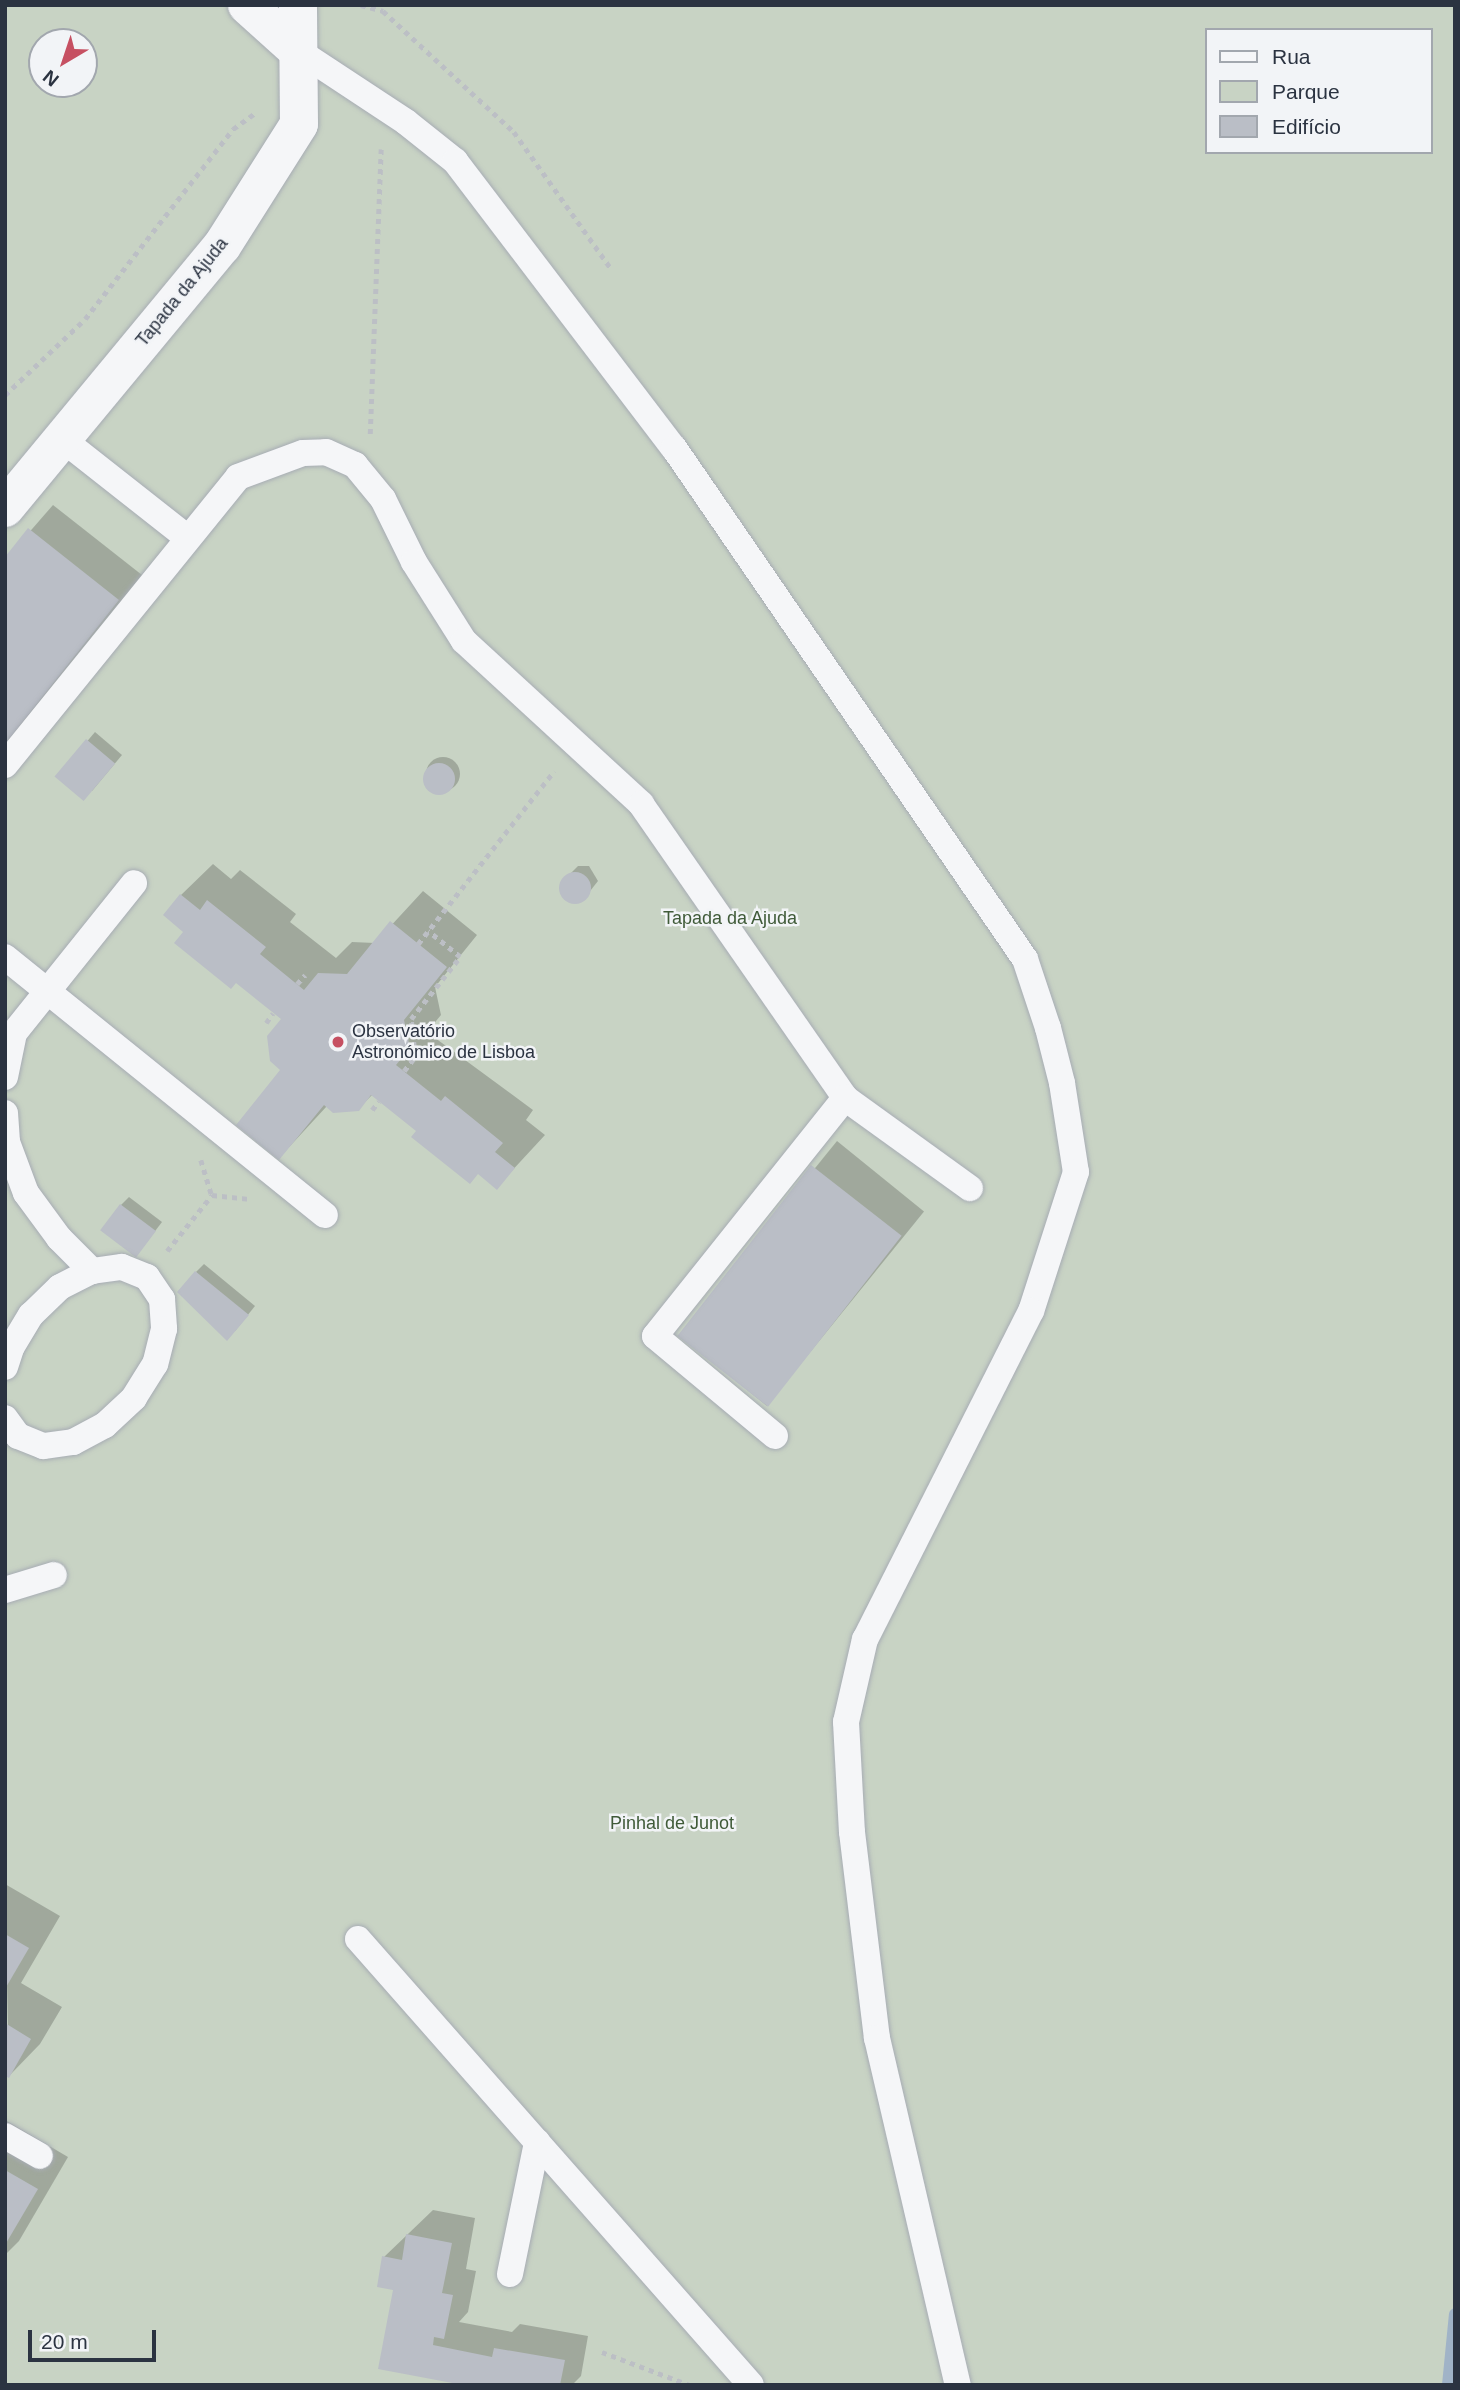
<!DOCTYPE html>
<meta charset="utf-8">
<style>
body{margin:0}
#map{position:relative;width:1460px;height:2390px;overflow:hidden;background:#e2e5ea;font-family:Helvetica,sans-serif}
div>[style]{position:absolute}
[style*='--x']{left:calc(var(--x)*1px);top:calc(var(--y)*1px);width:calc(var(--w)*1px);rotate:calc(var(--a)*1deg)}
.green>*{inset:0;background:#c8d3c4}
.shadow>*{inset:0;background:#0003;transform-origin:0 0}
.round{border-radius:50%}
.stream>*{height:12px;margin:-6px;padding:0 6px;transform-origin:6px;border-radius:6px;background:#a0b3c7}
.building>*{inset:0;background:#babec6;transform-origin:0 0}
.path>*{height:4.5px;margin-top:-2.25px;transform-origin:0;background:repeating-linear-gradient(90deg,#bcbfc5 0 5px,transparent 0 10px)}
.roads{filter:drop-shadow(0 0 2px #a7acb4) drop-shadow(0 0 2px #a7acb4)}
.lane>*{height:26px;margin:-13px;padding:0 13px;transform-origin:13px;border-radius:13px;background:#f5f6f8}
.street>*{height:38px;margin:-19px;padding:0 19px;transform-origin:19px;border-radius:19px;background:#f5f6f8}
.dots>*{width:19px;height:19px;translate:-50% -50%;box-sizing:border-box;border:4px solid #f2f4f7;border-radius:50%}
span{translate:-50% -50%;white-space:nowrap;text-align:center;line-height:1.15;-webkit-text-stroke:5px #f2f4f7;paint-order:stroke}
.street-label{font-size:18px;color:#2b3341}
.park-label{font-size:18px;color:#405b39}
.poi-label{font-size:18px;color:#2b3341}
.left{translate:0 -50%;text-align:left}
.frame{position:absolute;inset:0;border:7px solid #2b3341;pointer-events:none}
.legend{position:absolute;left:1205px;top:28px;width:228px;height:126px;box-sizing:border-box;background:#f2f4f7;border:2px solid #a2a7ae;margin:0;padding:9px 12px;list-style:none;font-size:21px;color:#2b3341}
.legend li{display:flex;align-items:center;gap:14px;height:35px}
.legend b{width:35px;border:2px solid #a2a7ae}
.north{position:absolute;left:28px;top:28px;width:70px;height:70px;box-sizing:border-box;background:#f2f4f7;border:2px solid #a2a7ae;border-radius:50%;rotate:219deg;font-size:19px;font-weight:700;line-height:28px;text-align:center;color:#2b3341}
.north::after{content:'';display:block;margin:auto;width:24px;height:32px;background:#c65062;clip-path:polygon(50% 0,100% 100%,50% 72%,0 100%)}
.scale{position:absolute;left:28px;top:2330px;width:128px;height:32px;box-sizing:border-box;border:4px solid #2b3341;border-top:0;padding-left:9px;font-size:21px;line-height:24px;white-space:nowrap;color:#2b3341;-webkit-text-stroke:5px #f2f4f7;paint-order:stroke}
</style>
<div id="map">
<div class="green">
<i style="clip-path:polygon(evenodd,5px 5px,1455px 5px,1455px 2385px,5px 2385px,5px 5px,1206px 30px,1430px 30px,1430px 152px,1206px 152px,1206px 30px,5px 5px,42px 42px,84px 42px,84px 84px,42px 84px,42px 42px)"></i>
</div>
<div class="shadow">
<i style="clip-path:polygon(53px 505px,142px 575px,5px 747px,5px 560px)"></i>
<i style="clip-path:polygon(95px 732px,122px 755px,92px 791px,57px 777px)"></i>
<i class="round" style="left:426px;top:757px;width:34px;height:34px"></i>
<i style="clip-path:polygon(213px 864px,231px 879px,240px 870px,296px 914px,290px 922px,336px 958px,352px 942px,375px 943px,423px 891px,477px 935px,435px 987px,441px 1015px,427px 1032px,533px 1110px,526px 1120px,545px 1135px,497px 1187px,373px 1094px,358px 1109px,327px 1106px,279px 1158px,283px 1019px,185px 931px,181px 895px)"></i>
<i style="clip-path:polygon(578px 866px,589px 866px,598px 881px,583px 900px,571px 901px,562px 894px,561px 883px)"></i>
<i style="left:837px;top:1141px;width:112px;height:250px;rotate:39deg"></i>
<i style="clip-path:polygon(129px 1197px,162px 1222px,143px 1247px,121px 1205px)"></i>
<i style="clip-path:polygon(204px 1264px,255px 1306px,235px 1331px,196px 1272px)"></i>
<i style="clip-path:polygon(5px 1884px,60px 1916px,21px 1983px,62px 2007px,40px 2044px,9px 2076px)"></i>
<i style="clip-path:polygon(5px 2120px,68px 2157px,19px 2241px,5px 2255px)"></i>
<i style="clip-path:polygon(433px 2210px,475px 2218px,466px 2269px,476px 2271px,468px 2312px,459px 2322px,512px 2332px,520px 2324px,588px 2336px,581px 2376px,572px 2385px,473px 2385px,380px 2367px,395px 2288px,384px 2257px)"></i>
</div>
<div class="stream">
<i style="--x:1448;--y:2385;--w:71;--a:-84.4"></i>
</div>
<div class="building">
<i style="clip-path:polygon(28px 528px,119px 600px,5px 744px,5px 557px)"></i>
<i style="left:86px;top:739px;width:38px;height:49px;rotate:40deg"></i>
<i class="round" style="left:423px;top:763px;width:32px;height:32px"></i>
<i class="round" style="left:559px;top:872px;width:32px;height:32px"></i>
<i style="clip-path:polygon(180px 894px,200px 910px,207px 900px,266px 947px,260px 954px,304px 990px,318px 973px,347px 974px,390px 921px,447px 967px,404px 1020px,410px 1048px,396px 1065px,441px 1101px,445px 1096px,503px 1143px,495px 1152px,515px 1168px,497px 1190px,478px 1174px,470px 1184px,411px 1137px,416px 1131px,371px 1095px,359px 1111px,333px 1113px,324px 1105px,279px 1160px,236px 1125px,280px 1070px,270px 1061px,267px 1036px,281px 1019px,236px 983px,231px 989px,174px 943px,183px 932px,163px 915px)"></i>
<i style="left:811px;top:1165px;width:115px;height:217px;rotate:38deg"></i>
<i style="left:120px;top:1204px;width:45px;height:33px;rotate:37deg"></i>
<i style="clip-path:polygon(195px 1271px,249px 1315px,227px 1341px,177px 1292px)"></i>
<i style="clip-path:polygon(5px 1934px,29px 1948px,5px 1989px)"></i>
<i style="clip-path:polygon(5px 2023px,31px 2039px,9px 2078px,5px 2076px)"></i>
<i style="clip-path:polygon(5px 2170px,38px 2189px,5px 2245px)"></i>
<i style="clip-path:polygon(406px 2234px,452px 2243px,442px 2293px,453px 2295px,444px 2339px,434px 2337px,433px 2345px,492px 2357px,494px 2348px,565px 2360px,560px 2385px,463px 2385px,378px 2369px,393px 2290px,377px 2287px,382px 2256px,402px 2260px)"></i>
</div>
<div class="path">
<i style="--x:361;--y:5;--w:23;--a:15"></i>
<i style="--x:383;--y:11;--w:178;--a:42.7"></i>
<i style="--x:514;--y:132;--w:169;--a:54.6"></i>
<i style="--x:5;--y:395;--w:110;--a:-43.5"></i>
<i style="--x:85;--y:319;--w:241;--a:-52.1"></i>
<i style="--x:233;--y:129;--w:26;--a:-36"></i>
<i style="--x:370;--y:434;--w:285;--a:-87.8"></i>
<i style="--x:418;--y:944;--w:220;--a:-51.8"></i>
<i style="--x:297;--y:984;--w:12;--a:-48"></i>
<i style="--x:266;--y:1023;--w:12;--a:-55"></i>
<i style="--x:404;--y:1071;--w:18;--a:-52"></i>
<i style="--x:415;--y:1057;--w:38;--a:-96"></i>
<i style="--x:411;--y:1019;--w:79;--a:-51.7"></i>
<i style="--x:460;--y:957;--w:41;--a:-140.9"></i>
<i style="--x:372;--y:1110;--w:11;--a:-52"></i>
<i style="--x:201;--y:1160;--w:37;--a:73"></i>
<i style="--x:167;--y:1251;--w:72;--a:-51.2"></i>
<i style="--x:212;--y:1195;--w:37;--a:6"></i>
<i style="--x:602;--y:2352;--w:94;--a:20.6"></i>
</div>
<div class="roads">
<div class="lane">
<i style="--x:297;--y:50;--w:131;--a:33.4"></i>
<i style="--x:406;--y:122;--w:63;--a:38.5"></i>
<i style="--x:455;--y:161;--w:361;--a:52.7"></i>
<i style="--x:674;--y:448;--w:620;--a:55.52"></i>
<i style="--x:1025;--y:959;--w:73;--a:71.6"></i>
<i style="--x:1048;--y:1028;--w:57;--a:75.7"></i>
<i style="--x:1062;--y:1083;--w:90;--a:81.1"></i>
<i style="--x:1076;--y:1172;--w:146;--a:107.9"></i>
<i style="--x:1031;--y:1311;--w:368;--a:116.8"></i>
<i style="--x:865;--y:1639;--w:85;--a:102.9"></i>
<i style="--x:846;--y:1722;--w:110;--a:86.9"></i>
<i style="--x:852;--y:1832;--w:208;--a:83.1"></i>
<i style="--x:877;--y:2038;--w:356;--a:76.9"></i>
<i style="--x:62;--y:439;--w:160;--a:38.2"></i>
<i style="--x:5;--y:765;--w:370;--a:-51"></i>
<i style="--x:238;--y:477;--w:69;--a:-20.3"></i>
<i style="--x:303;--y:453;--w:23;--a:-2"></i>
<i style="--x:326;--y:452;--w:32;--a:24"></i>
<i style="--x:355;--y:465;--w:44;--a:50.5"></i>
<i style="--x:383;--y:499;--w:70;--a:63.8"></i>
<i style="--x:414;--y:562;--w:93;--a:57.7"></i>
<i style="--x:464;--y:641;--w:241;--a:42.6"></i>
<i style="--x:641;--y:804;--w:358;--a:55.2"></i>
<i style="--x:845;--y:1098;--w:154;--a:35.8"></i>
<i style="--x:5;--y:957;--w:411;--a:38.9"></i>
<i style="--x:5;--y:1077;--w:45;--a:-78.4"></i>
<i style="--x:14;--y:1033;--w:192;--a:-51.3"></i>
<i style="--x:5;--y:1113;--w:29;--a:86"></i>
<i style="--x:7;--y:1142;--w:54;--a:69.6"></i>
<i style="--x:26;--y:1193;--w:56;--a:53.7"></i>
<i style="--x:59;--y:1238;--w:47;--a:45"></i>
<i style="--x:5;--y:1367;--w:20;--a:-72"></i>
<i style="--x:11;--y:1348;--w:39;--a:-59"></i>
<i style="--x:31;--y:1315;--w:40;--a:-44"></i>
<i style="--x:60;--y:1287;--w:36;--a:-27"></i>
<i style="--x:92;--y:1271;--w:30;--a:-8"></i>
<i style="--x:122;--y:1267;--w:27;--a:22"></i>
<i style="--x:147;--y:1277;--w:27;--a:56"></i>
<i style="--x:162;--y:1299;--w:30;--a:86"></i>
<i style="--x:164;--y:1329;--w:36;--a:104"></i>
<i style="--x:155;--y:1364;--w:40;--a:122"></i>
<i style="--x:134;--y:1398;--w:40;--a:137"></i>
<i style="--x:105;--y:1425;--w:36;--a:152"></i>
<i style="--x:73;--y:1442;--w:30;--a:172"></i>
<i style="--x:43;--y:1446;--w:27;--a:-158"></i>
<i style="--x:18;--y:1436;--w:22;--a:-126"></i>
<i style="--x:775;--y:1436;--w:156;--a:-140.2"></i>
<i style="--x:655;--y:1336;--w:305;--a:-51.4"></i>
<i style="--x:5;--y:1590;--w:51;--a:-17"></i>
<i style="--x:358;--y:1939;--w:594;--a:48.61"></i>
<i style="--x:5;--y:2136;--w:40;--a:29.7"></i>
<i style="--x:510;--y:2274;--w:135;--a:-78.4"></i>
</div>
<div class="street">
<i style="--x:247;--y:5;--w:67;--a:42"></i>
<i style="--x:5;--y:508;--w:340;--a:-50.4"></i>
<i style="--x:222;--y:246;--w:144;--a:-57.7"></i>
<i style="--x:299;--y:124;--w:119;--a:-90.5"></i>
</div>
</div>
<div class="dots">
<i style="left:338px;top:1042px;background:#c65062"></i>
</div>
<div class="street-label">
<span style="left:182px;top:292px;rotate:-51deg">Tapada da Ajuda</span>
</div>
<div class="park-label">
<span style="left:730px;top:918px">Tapada da Ajuda</span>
<span style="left:672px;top:1823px">Pinhal de Junot</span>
</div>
<div class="poi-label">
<span class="left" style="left:352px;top:1042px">Observatório<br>Astronómico de Lisboa</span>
</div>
<div class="frame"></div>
<ul class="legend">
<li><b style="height:9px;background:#f5f6f8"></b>Rua</li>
<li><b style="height:19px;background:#c8d3c4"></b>Parque</li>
<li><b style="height:19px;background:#babec6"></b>Edifício</li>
</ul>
<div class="north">N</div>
<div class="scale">20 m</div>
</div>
